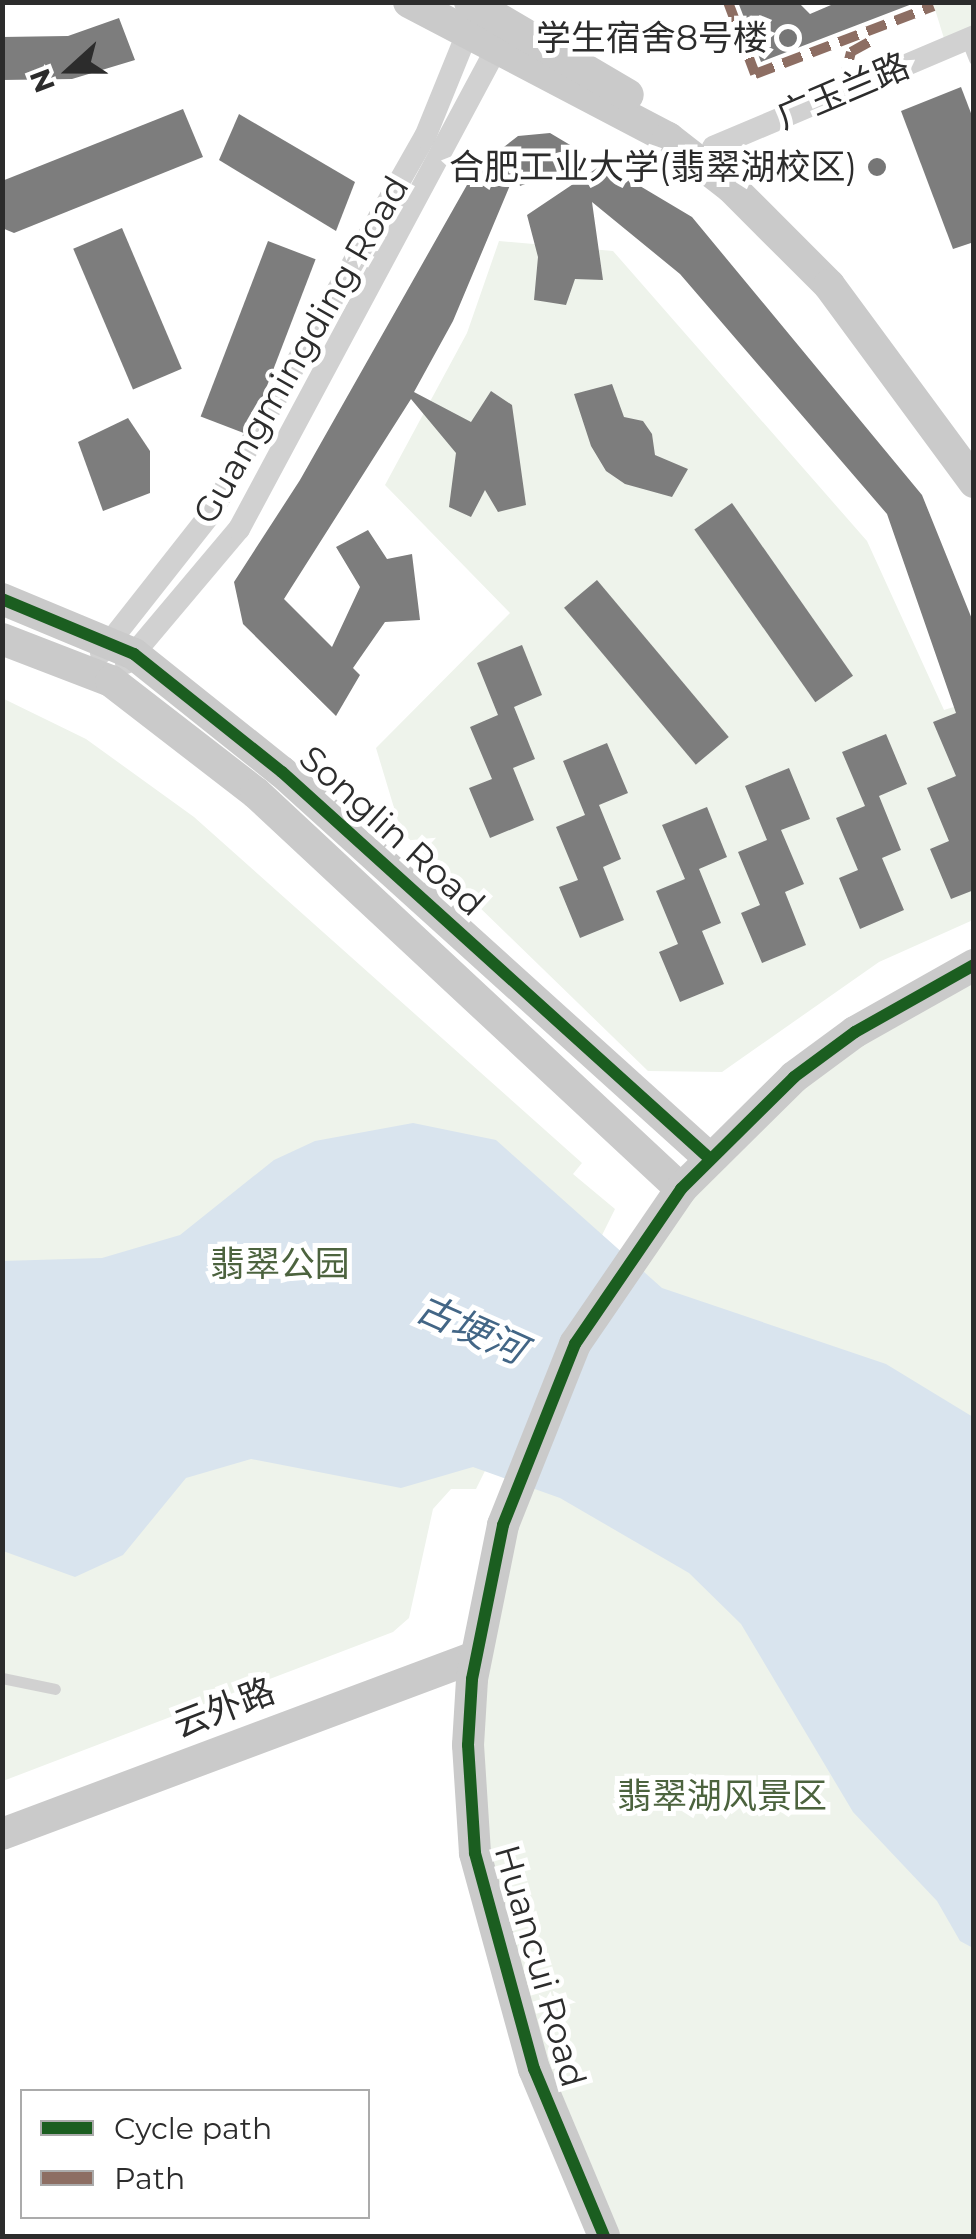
<!DOCTYPE html>
<meta charset="utf-8">
<style>
body{margin:0}
#map{position:relative;width:976px;height:2239px;overflow:hidden;background:#fff;font-family:Montserrat,"Noto Sans SC",sans-serif}
div>[style]{position:absolute}
[style*='--x']{left:calc(var(--x)*1px);top:calc(var(--y)*1px);width:calc(var(--w)*1px);rotate:calc(var(--a)*1deg)}
.green>*{inset:0;background:#eef3eb}
.water>*{inset:0;background:#d9e4ee}
.building>*{inset:0;background:#7d7d7d;transform-origin:0 0}
.lane>*{height:11px;margin:-5.5px;padding:0 5.5px;transform-origin:5.5px;border-radius:5.5px;background:#d1d1d1}
.street>*{height:22px;margin:-11px;padding:0 11px;transform-origin:11px;border-radius:11px;background:#d1d1d1}
.secondary>*{height:32px;margin:-16px;padding:0 16px;transform-origin:16px;border-radius:16px;background:#cacaca}
.quiet>*{height:10px;margin-top:-5px;transform-origin:0;background:repeating-linear-gradient(90deg,#8d6e63 0 20px,transparent 0 30px)}
.cycleway>*{height:12px;margin:-6px;padding:0 6px;transform-origin:6px;border-radius:6px;background:#1b5e20}
.dots>*{width:28px;height:28px;translate:-50% -50%;box-sizing:border-box;border:5px solid #fff;border-radius:50%}
span{translate:-50% -50%;white-space:nowrap;text-align:center;line-height:1.15;-webkit-text-stroke:10px #fff;paint-order:stroke}
.poi-label{font-size:35px;color:#2c2c2c}
.right{translate:-100% -50%;text-align:right}
.street-label{font-size:35px;color:#2c2c2c}
.park-label{font-size:35px;color:#4c633e}
.water-label{font-size:38px;color:#436686;font-style:italic}
.frame{position:absolute;inset:0;border:5px solid #2c2c2c;pointer-events:none}
.legend{position:absolute;left:20px;top:2089px;width:350px;height:130px;box-sizing:border-box;background:#fff;border:2px solid #ababab;margin:0;padding:12px 18px;list-style:none;font-size:30px;color:#2c2c2c}
.legend li{display:flex;align-items:center;gap:20px;height:50px}
.legend b{width:50px;border:2px solid #ababab}
.north{position:absolute;left:20px;top:20px;width:100px;height:100px;-webkit-text-stroke:8px #fff;paint-order:stroke;rotate:249deg;font-size:28px;font-weight:700;line-height:40px;text-align:center;color:#2c2c2c}
.north::after{content:'';display:block;margin:auto;width:35px;height:45px;background:#2c2c2c;clip-path:polygon(50% 0,100% 100%,50% 72%,0 100%)}
</style>
<div id="map">
<div class="green">
<i style="clip-path:polygon(933px 3px,973px 3px,973px 36px,947px 48px)"></i>
<i style="clip-path:polygon(499px 241px,613px 251px,867px 541px,944px 710px,973px 701px,973px 920px,879px 962px,722px 1072px,648px 1071px,401px 831px,376px 748px,510px 613px,385px 485px,467px 333px)"></i>
<i style="clip-path:polygon(2px 698px,86px 739px,194px 817px,582px 1163px,573px 1174px,615px 1209px,476px 1489px,451px 1489px,433px 1509px,409px 1618px,393px 1632px,3px 1781px)"></i>
<i style="clip-path:polygon(973px 965px,973px 2236px,604px 2236px,534px 2069px,468px 1745px,547px 1404px,709px 1158px)"></i>
</div>
<div class="water">
<i style="clip-path:polygon(413px 1123px,496px 1140px,662px 1288px,886px 1364px,973px 1417px,973px 1948px,960px 1941px,937px 1901px,853px 1812px,741px 1624px,689px 1573px,560px 1498px,473px 1467px,401px 1488px,251px 1459px,186px 1478px,123px 1555px,75px 1577px,3px 1551px,2px 1261px,102px 1258px,180px 1235px,274px 1160px,315px 1141px)"></i>
</div>
<div class="building">
<i style="clip-path:polygon(738px 2px,798px 2px,810px 14px,838px 2px,912px 4px,761px 62px)"></i>
<i style="clip-path:polygon(119px 18px,135px 60px,72px 79px,2px 80px,2px 37px,68px 36px)"></i>
<i style="clip-path:polygon(961px 87px,974px 121px,974px 242px,953px 249px,901px 111px)"></i>
<i style="clip-path:polygon(183px 109px,203px 157px,14px 233px,2px 228px,2px 181px)"></i>
<i style="clip-path:polygon(239px 114px,355px 182px,336px 231px,219px 160px)"></i>
<i style="clip-path:polygon(550px 133px,592px 158px,520px 186px,516px 171px,453px 321px,414px 392px,471px 422px,491px 391px,512px 405px,526px 505px,498px 512px,485px 490px,471px 517px,449px 507px,456px 453px,411px 399px,284px 599px,332px 647px,360px 587px,336px 547px,368px 530px,387px 559px,412px 554px,420px 620px,385px 622px,353px 668px,360px 675px,336px 716px,243px 624px,234px 582px,300px 480px,476px 169px,518px 136px)"></i>
<i style="clip-path:polygon(603px 164px,692px 217px,922px 495px,974px 624px,974px 890px,951px 899px,930px 849px,949px 841px,927px 788px,956px 776px,933px 722px,956px 713px,887px 514px,680px 274px,592px 202px,603px 280px,575px 279px,566px 305px,534px 300px,538px 257px,527px 215px)"></i>
<i style="left:122px;top:228px;width:153px;height:53px;rotate:67deg"></i>
<i style="left:268px;top:241px;width:51px;height:188px;rotate:21deg"></i>
<i style="clip-path:polygon(612px 384px,624px 417px,643px 421px,652px 434px,655px 455px,688px 469px,672px 497px,625px 484px,606px 471px,591px 446px,574px 394px)"></i>
<i style="clip-path:polygon(128px 418px,150px 451px,150px 493px,103px 511px,78px 442px)"></i>
<i style="left:732px;top:503px;width:211px;height:46px;rotate:55deg"></i>
<i style="left:597px;top:580px;width:205px;height:43px;rotate:50deg"></i>
<i style="clip-path:polygon(522px 645px,542px 695px,514px 707px,535px 759px,513px 768px,534px 820px,490px 838px,469px 788px,492px 779px,470px 727px,498px 715px,477px 663px)"></i>
<i style="clip-path:polygon(886px 734px,907px 784px,879px 796px,901px 850px,882px 858px,904px 910px,860px 929px,839px 878px,858px 870px,836px 818px,865px 806px,842px 752px)"></i>
<i style="clip-path:polygon(607px 743px,628px 793px,599px 805px,621px 859px,603px 867px,624px 920px,580px 938px,559px 887px,578px 880px,556px 827px,585px 815px,563px 761px)"></i>
<i style="clip-path:polygon(789px 768px,810px 819px,781px 830px,804px 884px,785px 892px,806px 945px,762px 963px,741px 913px,760px 905px,738px 852px,767px 840px,745px 786px)"></i>
<i style="clip-path:polygon(707px 807px,727px 857px,699px 869px,721px 923px,702px 931px,724px 984px,680px 1002px,659px 952px,678px 944px,656px 891px,685px 879px,662px 825px)"></i>
</div>
<div class="lane">
<i style="--x:966;--y:39;--w:22;--a:68"></i>
<i style="--x:2;--y:1678;--w:54;--a:11.7"></i>
</div>
<div class="street">
<i style="--x:713;--y:147;--w:284;--a:-23"></i>
<i style="--x:101;--y:653;--w:178;--a:-51.8"></i>
<i style="--x:211;--y:513;--w:433;--a:-60.4"></i>
<i style="--x:425;--y:137;--w:127;--a:-67.9"></i>
<i style="--x:126;--y:663;--w:175;--a:-49.9"></i>
<i style="--x:239;--y:529;--w:557;--a:-61.82"></i>
</div>
<div class="secondary">
<i style="--x:409;--y:2;--w:293;--a:27.7"></i>
<i style="--x:668;--y:138;--w:80;--a:37.9"></i>
<i style="--x:731;--y:187;--w:139;--a:45"></i>
<i style="--x:829;--y:285;--w:245;--a:53.6"></i>
<i style="--x:470;--y:2;--w:183;--a:30.5"></i>
<i style="--x:2;--y:599;--w:143;--a:22.6"></i>
<i style="--x:134;--y:654;--w:189;--a:38.6"></i>
<i style="--x:282;--y:772;--w:576;--a:42.11"></i>
<i style="--x:2;--y:639;--w:117;--a:21.1"></i>
<i style="--x:111;--y:681;--w:183;--a:37.7"></i>
<i style="--x:256;--y:793;--w:581;--a:42.98"></i>
<i style="--x:2;--y:1834;--w:505;--a:-20.52"></i>
<i style="--x:604;--y:2236;--w:181;--a:-112.7"></i>
<i style="--x:534;--y:2069;--w:224;--a:-105.3"></i>
<i style="--x:475;--y:1853;--w:108;--a:-93.7"></i>
<i style="--x:468;--y:1745;--w:66;--a:-86.5"></i>
<i style="--x:472;--y:1679;--w:157;--a:-78.6"></i>
<i style="--x:503;--y:1525;--w:195;--a:-68.3"></i>
<i style="--x:575;--y:1344;--w:188;--a:-55.6"></i>
<i style="--x:681;--y:1189;--w:159;--a:-44.7"></i>
<i style="--x:794;--y:1077;--w:76;--a:-36.4"></i>
<i style="--x:855;--y:1032;--w:137;--a:-29.4"></i>
</div>
<div class="quiet">
<i style="--x:728;--y:2;--w:77;--a:69.4"></i>
<i style="--x:755;--y:74;--w:191;--a:-20.8"></i>
<i style="--x:842;--y:88;--w:37;--a:-76"></i>
<i style="--x:851;--y:52;--w:23;--a:-29"></i>
</div>
<div class="cycleway">
<i style="--x:2;--y:599;--w:143;--a:22.6"></i>
<i style="--x:134;--y:654;--w:189;--a:38.6"></i>
<i style="--x:282;--y:772;--w:576;--a:42.11"></i>
<i style="--x:604;--y:2236;--w:181;--a:-112.7"></i>
<i style="--x:534;--y:2069;--w:224;--a:-105.3"></i>
<i style="--x:475;--y:1853;--w:108;--a:-93.7"></i>
<i style="--x:468;--y:1745;--w:66;--a:-86.5"></i>
<i style="--x:472;--y:1679;--w:157;--a:-78.6"></i>
<i style="--x:503;--y:1525;--w:195;--a:-68.3"></i>
<i style="--x:575;--y:1344;--w:188;--a:-55.6"></i>
<i style="--x:681;--y:1189;--w:159;--a:-44.7"></i>
<i style="--x:794;--y:1077;--w:76;--a:-36.4"></i>
<i style="--x:855;--y:1032;--w:137;--a:-29.4"></i>
</div>
<div class="dots">
<i style="left:788px;top:38px;background:#767676"></i>
<i style="left:877px;top:167px;background:#767676"></i>
</div>
<div class="poi-label">
<span class="right" style="left:768px;top:38px">学生宿舍8号楼</span>
<span class="right" style="left:857px;top:167px">合肥工业大学(翡翠湖校区)</span>
</div>
<div class="street-label">
<span style="left:843px;top:91px;rotate:-23deg">广玉兰路</span>
<span style="left:301px;top:350px;rotate:-60deg">Guangmingding Road</span>
<span style="left:392px;top:831px;rotate:42deg">Songlin Road</span>
<span style="left:224px;top:1708px;rotate:-21deg">云外路</span>
<span style="left:540px;top:1966px;rotate:74deg">Huancui Road</span>
</div>
<div class="park-label">
<span style="left:280px;top:1264px">翡翠公园</span>
<span style="left:722px;top:1796px">翡翠湖风景区</span>
</div>
<div class="water-label">
<span style="left:471px;top:1329px;rotate:24deg">古埂河</span>
</div>
<div class="frame"></div>
<ul class="legend">
<li><b style="height:12px;background:#1b5e20"></b>Cycle path</li>
<li><b style="height:12px;background:#8d6e63"></b>Path</li>
</ul>
<div class="north">N</div>
</div>
